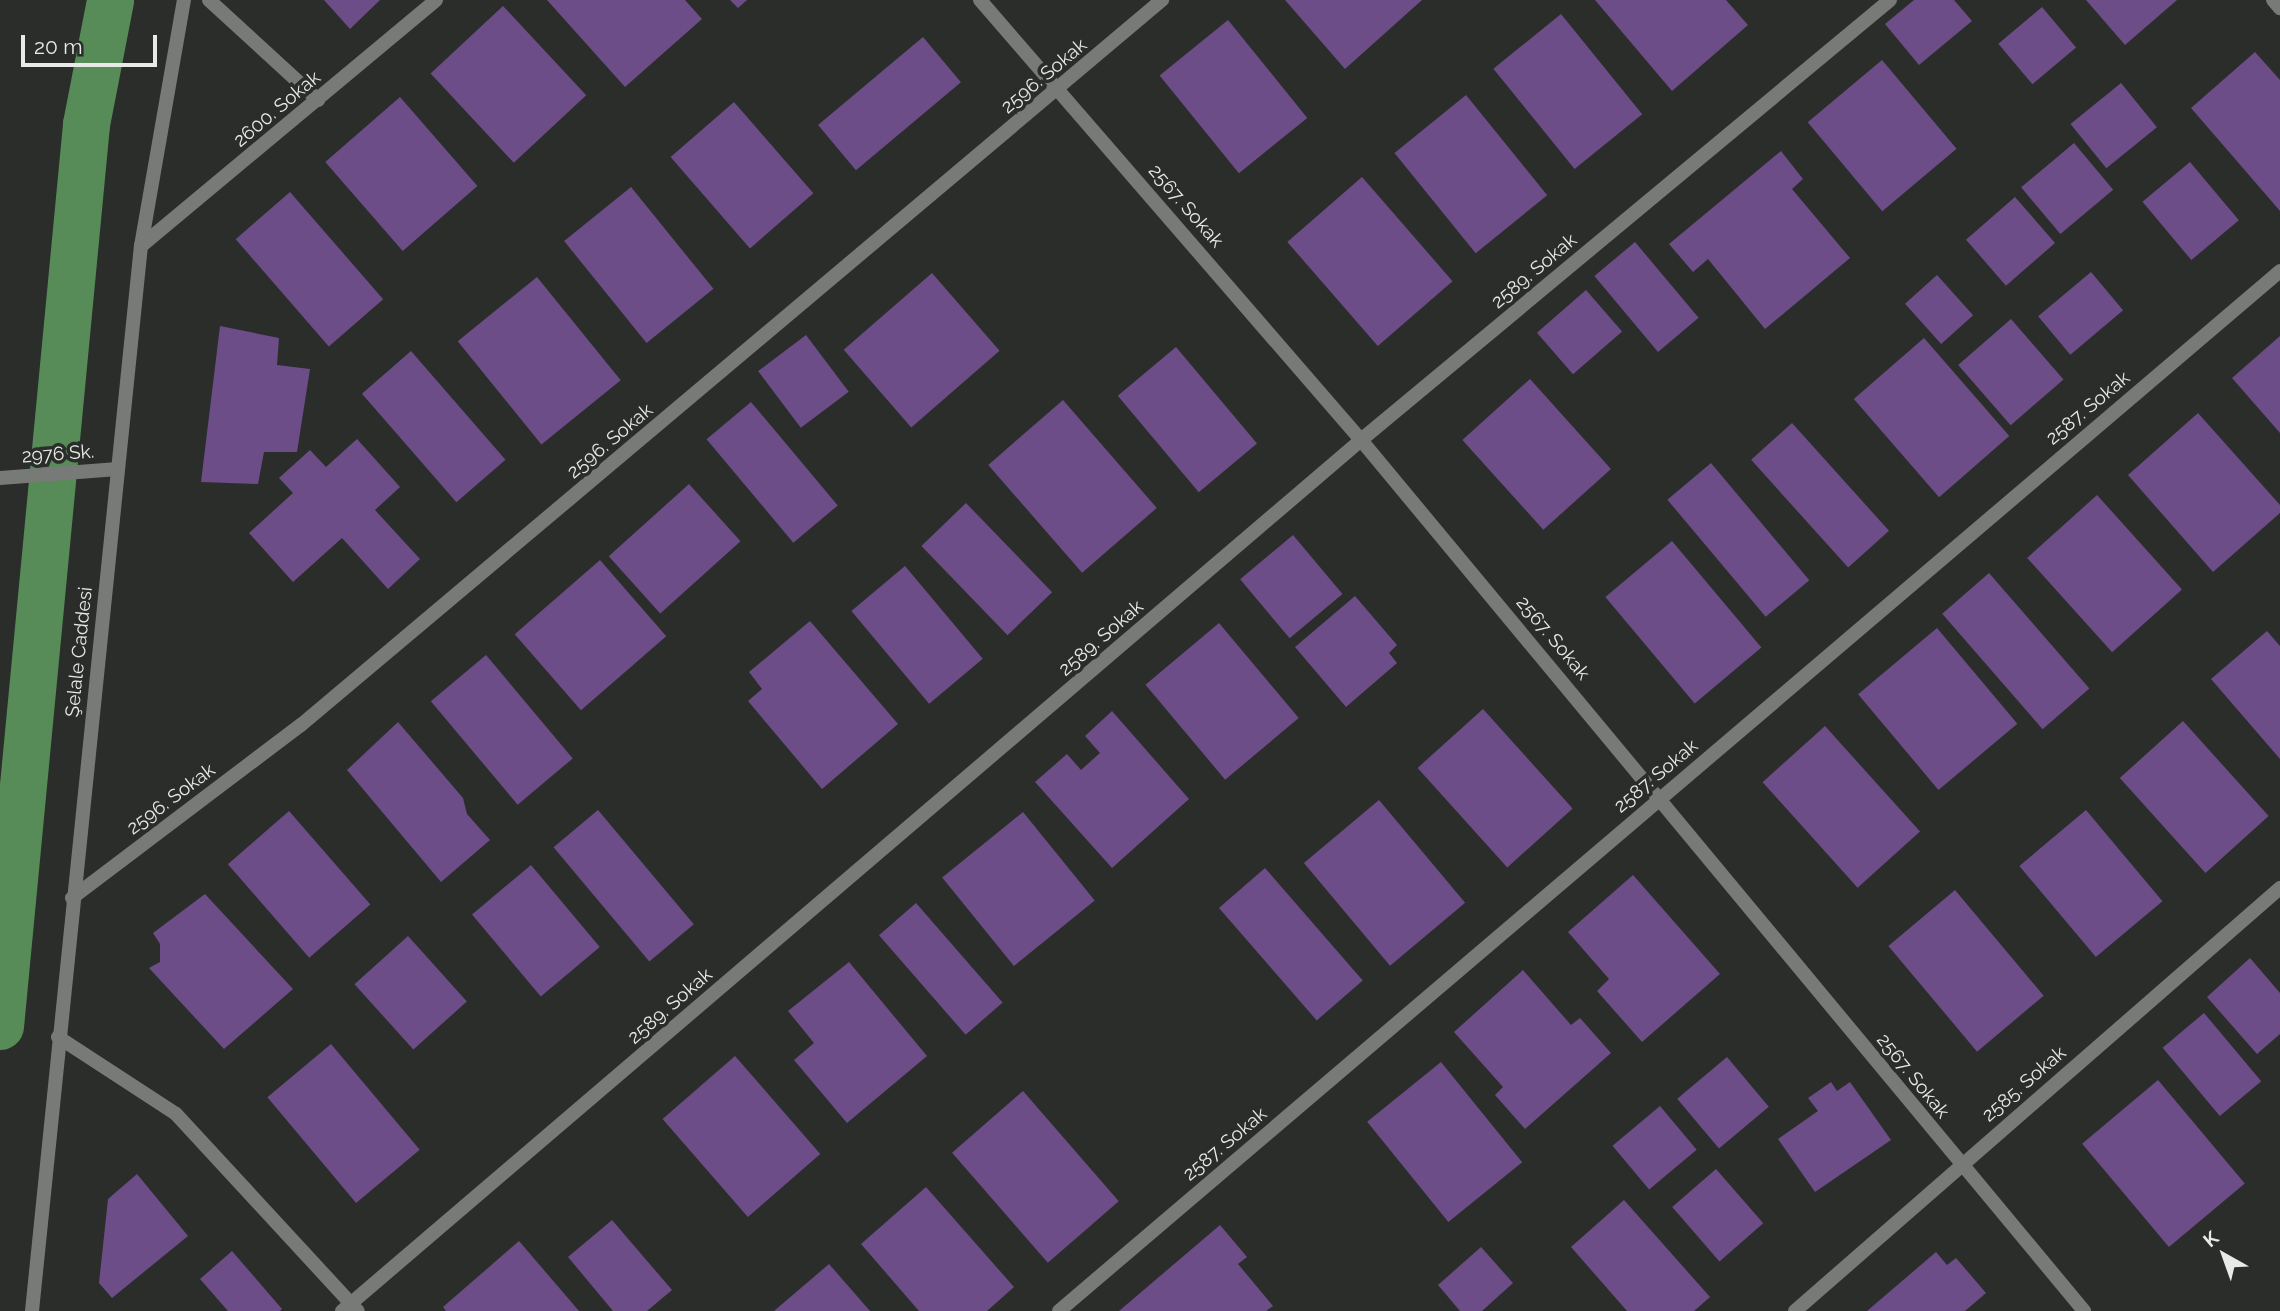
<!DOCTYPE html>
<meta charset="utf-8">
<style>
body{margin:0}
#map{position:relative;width:2280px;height:1311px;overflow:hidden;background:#2a2d2a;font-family:Raleway,sans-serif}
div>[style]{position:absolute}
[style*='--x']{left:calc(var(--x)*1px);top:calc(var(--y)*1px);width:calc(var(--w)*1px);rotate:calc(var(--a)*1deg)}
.canal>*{height:47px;margin:-23.5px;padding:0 23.5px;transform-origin:23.5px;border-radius:23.5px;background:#578c59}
.building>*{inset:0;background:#6d4d87;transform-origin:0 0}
.minor>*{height:14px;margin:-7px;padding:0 7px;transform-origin:7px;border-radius:7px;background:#787a78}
.tertiary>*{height:14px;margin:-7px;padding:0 7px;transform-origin:7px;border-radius:7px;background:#787a78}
span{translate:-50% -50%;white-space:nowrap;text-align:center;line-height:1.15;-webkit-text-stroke:7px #2a2d2a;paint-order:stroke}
.street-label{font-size:19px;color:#e8eae8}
.north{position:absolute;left:2189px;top:1220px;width:70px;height:70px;-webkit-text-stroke:5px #2a2d2a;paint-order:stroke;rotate:320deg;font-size:19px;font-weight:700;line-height:28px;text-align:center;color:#e8eae8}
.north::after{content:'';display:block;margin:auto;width:24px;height:32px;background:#e8eae8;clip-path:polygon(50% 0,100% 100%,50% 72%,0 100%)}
.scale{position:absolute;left:21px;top:35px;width:136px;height:32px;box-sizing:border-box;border:4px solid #e8eae8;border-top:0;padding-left:9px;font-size:21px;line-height:24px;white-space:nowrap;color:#e8eae8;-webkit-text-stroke:5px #2a2d2a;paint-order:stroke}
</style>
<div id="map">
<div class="canal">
<i style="--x:0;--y:1026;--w:906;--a:-84.55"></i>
<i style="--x:86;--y:124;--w:126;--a:-79"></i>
</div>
<div class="building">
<i style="clip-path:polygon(324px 0,380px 0,350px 29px)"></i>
<i style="clip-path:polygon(547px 0,685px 0,702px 19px,625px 87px)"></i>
<i style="clip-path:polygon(730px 0,747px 0,738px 8px)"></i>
<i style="clip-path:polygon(1285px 0,1422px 0,1345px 69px)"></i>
<i style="clip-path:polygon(1595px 0,1726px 0,1748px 25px,1672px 91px)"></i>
<i style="clip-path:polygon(1914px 0,1954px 0,1972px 21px,1919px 65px,1885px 24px)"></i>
<i style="clip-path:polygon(2086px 0,2177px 0,2125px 45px)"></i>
<i style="left:503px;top:6px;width:122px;height:99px;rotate:47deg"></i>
<i style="left:2042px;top:7px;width:53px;height:57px;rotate:50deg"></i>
<i style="left:1561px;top:14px;width:129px;height:87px;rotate:51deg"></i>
<i style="left:1228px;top:20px;width:126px;height:88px;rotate:51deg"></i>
<i style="left:923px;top:37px;width:59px;height:137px;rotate:50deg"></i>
<i style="clip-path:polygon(2255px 52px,2280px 80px,2280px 211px,2191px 108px)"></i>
<i style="left:1882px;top:60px;width:116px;height:97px;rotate:50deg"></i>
<i style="left:2121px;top:83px;width:57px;height:65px;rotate:51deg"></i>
<i style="left:1466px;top:95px;width:129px;height:92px;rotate:51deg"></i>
<i style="left:400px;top:97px;width:118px;height:99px;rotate:49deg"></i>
<i style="left:734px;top:102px;width:121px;height:84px;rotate:49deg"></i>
<i style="left:2074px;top:143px;width:61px;height:69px;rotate:50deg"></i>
<i style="clip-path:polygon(1781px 151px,1803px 179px,1792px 189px,1850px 258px,1765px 329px,1708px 259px,1693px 272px,1669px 244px)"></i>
<i style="left:2190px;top:162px;width:76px;height:62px;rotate:50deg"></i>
<i style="left:1362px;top:177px;width:138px;height:99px;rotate:49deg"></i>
<i style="left:631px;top:187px;width:131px;height:86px;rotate:51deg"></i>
<i style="left:290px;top:192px;width:142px;height:72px;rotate:49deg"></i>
<i style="left:2015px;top:197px;width:61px;height:65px;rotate:49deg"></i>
<i style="left:1635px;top:242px;width:99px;height:53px;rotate:50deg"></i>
<i style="left:2091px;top:272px;width:50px;height:69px;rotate:50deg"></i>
<i style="left:932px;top:273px;width:103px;height:117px;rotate:49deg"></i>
<i style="left:1937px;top:275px;width:54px;height:43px;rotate:48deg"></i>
<i style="left:537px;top:277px;width:133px;height:102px;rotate:51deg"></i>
<i style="left:1586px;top:290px;width:55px;height:65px;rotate:49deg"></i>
<i style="left:2011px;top:319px;width:80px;height:70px;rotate:49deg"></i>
<i style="clip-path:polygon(220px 326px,279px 338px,277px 365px,310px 369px,297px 452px,264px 452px,258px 484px,201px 482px)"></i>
<i style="left:806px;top:335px;width:71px;height:60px;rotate:53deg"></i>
<i style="clip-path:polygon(2280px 336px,2280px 433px,2232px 378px)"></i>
<i style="left:1924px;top:338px;width:130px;height:93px;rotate:49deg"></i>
<i style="left:1176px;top:347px;width:126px;height:76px;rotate:50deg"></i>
<i style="left:411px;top:351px;width:144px;height:65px;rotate:49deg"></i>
<i style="left:1530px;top:379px;width:121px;height:91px;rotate:48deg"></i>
<i style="left:1063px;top:400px;width:143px;height:99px;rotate:49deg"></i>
<i style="left:751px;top:402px;width:135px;height:58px;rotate:50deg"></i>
<i style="clip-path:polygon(2198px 413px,2280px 505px,2280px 513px,2213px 572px,2128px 475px)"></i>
<i style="left:1792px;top:423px;width:145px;height:55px;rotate:48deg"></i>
<i style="clip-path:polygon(357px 439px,400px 487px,375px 510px,420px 559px,388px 589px,342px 538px,293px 582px,249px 533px,293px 493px,279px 478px,310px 450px,326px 467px)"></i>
<i style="left:1711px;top:463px;width:153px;height:57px;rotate:50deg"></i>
<i style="left:689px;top:484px;width:77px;height:108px;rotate:48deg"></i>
<i style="left:2097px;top:495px;width:127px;height:94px;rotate:48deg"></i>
<i style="left:966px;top:503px;width:124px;height:62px;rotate:46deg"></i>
<i style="left:1293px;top:535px;width:77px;height:69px;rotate:50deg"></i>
<i style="left:1672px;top:541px;width:139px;height:87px;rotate:50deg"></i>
<i style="left:600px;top:560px;width:101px;height:113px;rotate:49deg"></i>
<i style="left:905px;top:566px;width:121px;height:70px;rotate:50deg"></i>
<i style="left:1989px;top:573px;width:153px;height:62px;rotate:49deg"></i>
<i style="clip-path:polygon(1355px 596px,1397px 645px,1389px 653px,1397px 663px,1346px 707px,1295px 647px)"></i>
<i style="clip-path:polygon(810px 621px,898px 724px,822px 789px,748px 701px,762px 689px,749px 672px)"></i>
<i style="left:1219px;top:623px;width:124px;height:96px;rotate:50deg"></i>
<i style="left:1937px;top:628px;width:125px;height:103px;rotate:50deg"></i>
<i style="clip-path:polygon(2267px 631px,2280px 646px,2280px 759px,2211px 679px)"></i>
<i style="left:486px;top:655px;width:135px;height:72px;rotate:50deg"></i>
<i style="left:1483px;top:709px;width:134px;height:88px;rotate:48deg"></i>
<i style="clip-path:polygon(1112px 711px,1189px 799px,1112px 868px,1035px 782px,1067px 754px,1081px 770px,1100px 753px,1085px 736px)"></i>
<i style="left:2183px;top:721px;width:128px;height:85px;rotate:48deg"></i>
<i style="clip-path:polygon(398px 722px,463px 798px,467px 814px,490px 840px,441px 882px,347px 770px)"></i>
<i style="left:1825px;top:726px;width:142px;height:84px;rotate:48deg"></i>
<i style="left:1379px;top:800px;width:134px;height:98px;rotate:50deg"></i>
<i style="left:598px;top:810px;width:149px;height:58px;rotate:50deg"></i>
<i style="left:2086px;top:810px;width:119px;height:87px;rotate:50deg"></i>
<i style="left:289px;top:811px;width:124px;height:81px;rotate:49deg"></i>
<i style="left:1023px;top:812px;width:114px;height:104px;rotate:51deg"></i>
<i style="left:531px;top:865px;width:107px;height:77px;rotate:50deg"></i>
<i style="left:1265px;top:868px;width:149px;height:61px;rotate:49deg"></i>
<i style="clip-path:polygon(1633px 875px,1720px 974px,1642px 1042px,1597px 991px,1609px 979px,1568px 932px)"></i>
<i style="left:1955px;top:890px;width:138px;height:87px;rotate:50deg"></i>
<i style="clip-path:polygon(205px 894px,293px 989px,224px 1049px,149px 968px,160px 962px,160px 944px,153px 933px)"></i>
<i style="left:916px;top:903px;width:132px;height:49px;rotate:49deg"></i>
<i style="left:408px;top:936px;width:88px;height:72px;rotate:48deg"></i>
<i style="clip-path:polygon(2250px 958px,2280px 993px,2280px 1034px,2257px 1054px,2207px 997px)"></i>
<i style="clip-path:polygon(849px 962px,927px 1056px,847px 1123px,794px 1060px,814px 1043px,788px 1011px)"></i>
<i style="clip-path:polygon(1523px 970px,1571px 1025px,1580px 1018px,1611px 1053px,1525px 1129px,1495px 1095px,1503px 1087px,1454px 1032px)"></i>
<i style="left:2204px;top:1013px;width:89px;height:54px;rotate:50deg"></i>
<i style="left:331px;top:1044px;width:138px;height:83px;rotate:50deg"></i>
<i style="left:735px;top:1056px;width:130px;height:96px;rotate:49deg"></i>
<i style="left:1727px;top:1057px;width:65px;height:65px;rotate:50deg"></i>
<i style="left:1441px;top:1062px;width:129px;height:95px;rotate:51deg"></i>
<i style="left:2158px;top:1080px;width:135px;height:99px;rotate:50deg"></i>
<i style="clip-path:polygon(1831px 1082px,1837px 1091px,1850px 1082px,1891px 1140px,1815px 1192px,1778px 1139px,1818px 1111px,1808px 1098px)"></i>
<i style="left:1023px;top:1091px;width:146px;height:94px;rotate:49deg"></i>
<i style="left:1660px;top:1106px;width:57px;height:62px;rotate:50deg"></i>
<i style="left:1716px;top:1169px;width:72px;height:58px;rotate:49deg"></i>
<i style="clip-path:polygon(137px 1174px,188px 1236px,112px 1298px,99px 1283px,108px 1199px)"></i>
<i style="clip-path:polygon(926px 1187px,1014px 1287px,987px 1311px,919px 1311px,861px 1244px)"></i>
<i style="clip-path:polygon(1624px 1200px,1710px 1297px,1694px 1311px,1627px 1311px,1571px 1247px)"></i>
<i style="clip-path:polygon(612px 1220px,672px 1290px,647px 1311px,613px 1311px,568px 1257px)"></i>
<i style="clip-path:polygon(1220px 1225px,1247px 1257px,1238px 1264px,1273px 1306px,1266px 1311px,1119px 1311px)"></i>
<i style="clip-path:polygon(519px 1241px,579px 1311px,446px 1311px,443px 1307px)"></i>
<i style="clip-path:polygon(1481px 1247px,1513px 1283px,1482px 1311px,1460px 1311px,1438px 1285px)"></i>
<i style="clip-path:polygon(232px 1251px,282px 1309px,280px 1311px,228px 1311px,200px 1279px)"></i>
<i style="clip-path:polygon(1936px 1252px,1947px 1265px,1956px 1258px,1986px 1293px,1965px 1311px,1867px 1311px)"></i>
<i style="clip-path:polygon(829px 1264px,870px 1311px,774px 1311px)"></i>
</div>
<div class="minor">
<i style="--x:209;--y:0;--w:148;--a:42.5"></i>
<i style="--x:980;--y:0;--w:582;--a:49.11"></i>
<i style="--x:1361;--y:440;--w:1132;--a:50.3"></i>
<i style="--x:2273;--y:0;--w:11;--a:49"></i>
<i style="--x:141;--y:246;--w:384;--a:-39.8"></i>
<i style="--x:0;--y:478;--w:118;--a:-4.4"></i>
<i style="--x:72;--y:898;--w:287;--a:-37.1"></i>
<i style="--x:301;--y:725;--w:1126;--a:-40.1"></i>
<i style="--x:58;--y:1037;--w:141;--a:33.1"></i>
<i style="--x:176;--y:1114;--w:268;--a:47.3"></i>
<i style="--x:342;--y:1311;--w:1341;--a:-40.52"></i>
<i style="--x:1361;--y:440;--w:688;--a:-39.75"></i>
<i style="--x:1059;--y:1311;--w:1604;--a:-40.42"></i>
<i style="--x:1795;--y:1311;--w:644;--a:-41.09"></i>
</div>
<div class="tertiary">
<i style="--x:32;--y:1311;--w:1071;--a:-84.16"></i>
<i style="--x:141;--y:246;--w:250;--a:-80.1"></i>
</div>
<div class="street-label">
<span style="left:1044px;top:76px;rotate:-40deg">2596. Sokak</span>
<span style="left:277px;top:109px;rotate:-40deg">2600. Sokak</span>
<span style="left:1186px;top:206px;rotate:49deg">2567. Sokak</span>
<span style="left:1534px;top:271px;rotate:-40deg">2589. Sokak</span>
<span style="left:2088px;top:408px;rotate:-40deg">2587. Sokak</span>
<span style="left:610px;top:441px;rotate:-40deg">2596. Sokak</span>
<span style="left:58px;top:454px;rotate:-4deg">2976 Sk.</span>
<span style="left:1101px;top:638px;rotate:-41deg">2589. Sokak</span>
<span style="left:1553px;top:638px;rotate:50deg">2567. Sokak</span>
<span style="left:79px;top:652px;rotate:-84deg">Şelale Caddesi</span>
<span style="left:1656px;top:776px;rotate:-40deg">2587. Sokak</span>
<span style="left:171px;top:799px;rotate:-37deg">2596. Sokak</span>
<span style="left:670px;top:1006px;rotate:-41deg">2589. Sokak</span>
<span style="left:1913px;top:1076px;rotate:51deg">2567. Sokak</span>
<span style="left:2024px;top:1084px;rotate:-41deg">2585. Sokak</span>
<span style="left:1225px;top:1144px;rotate:-40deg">2587. Sokak</span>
</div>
<div class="north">K</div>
<div class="scale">20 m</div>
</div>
